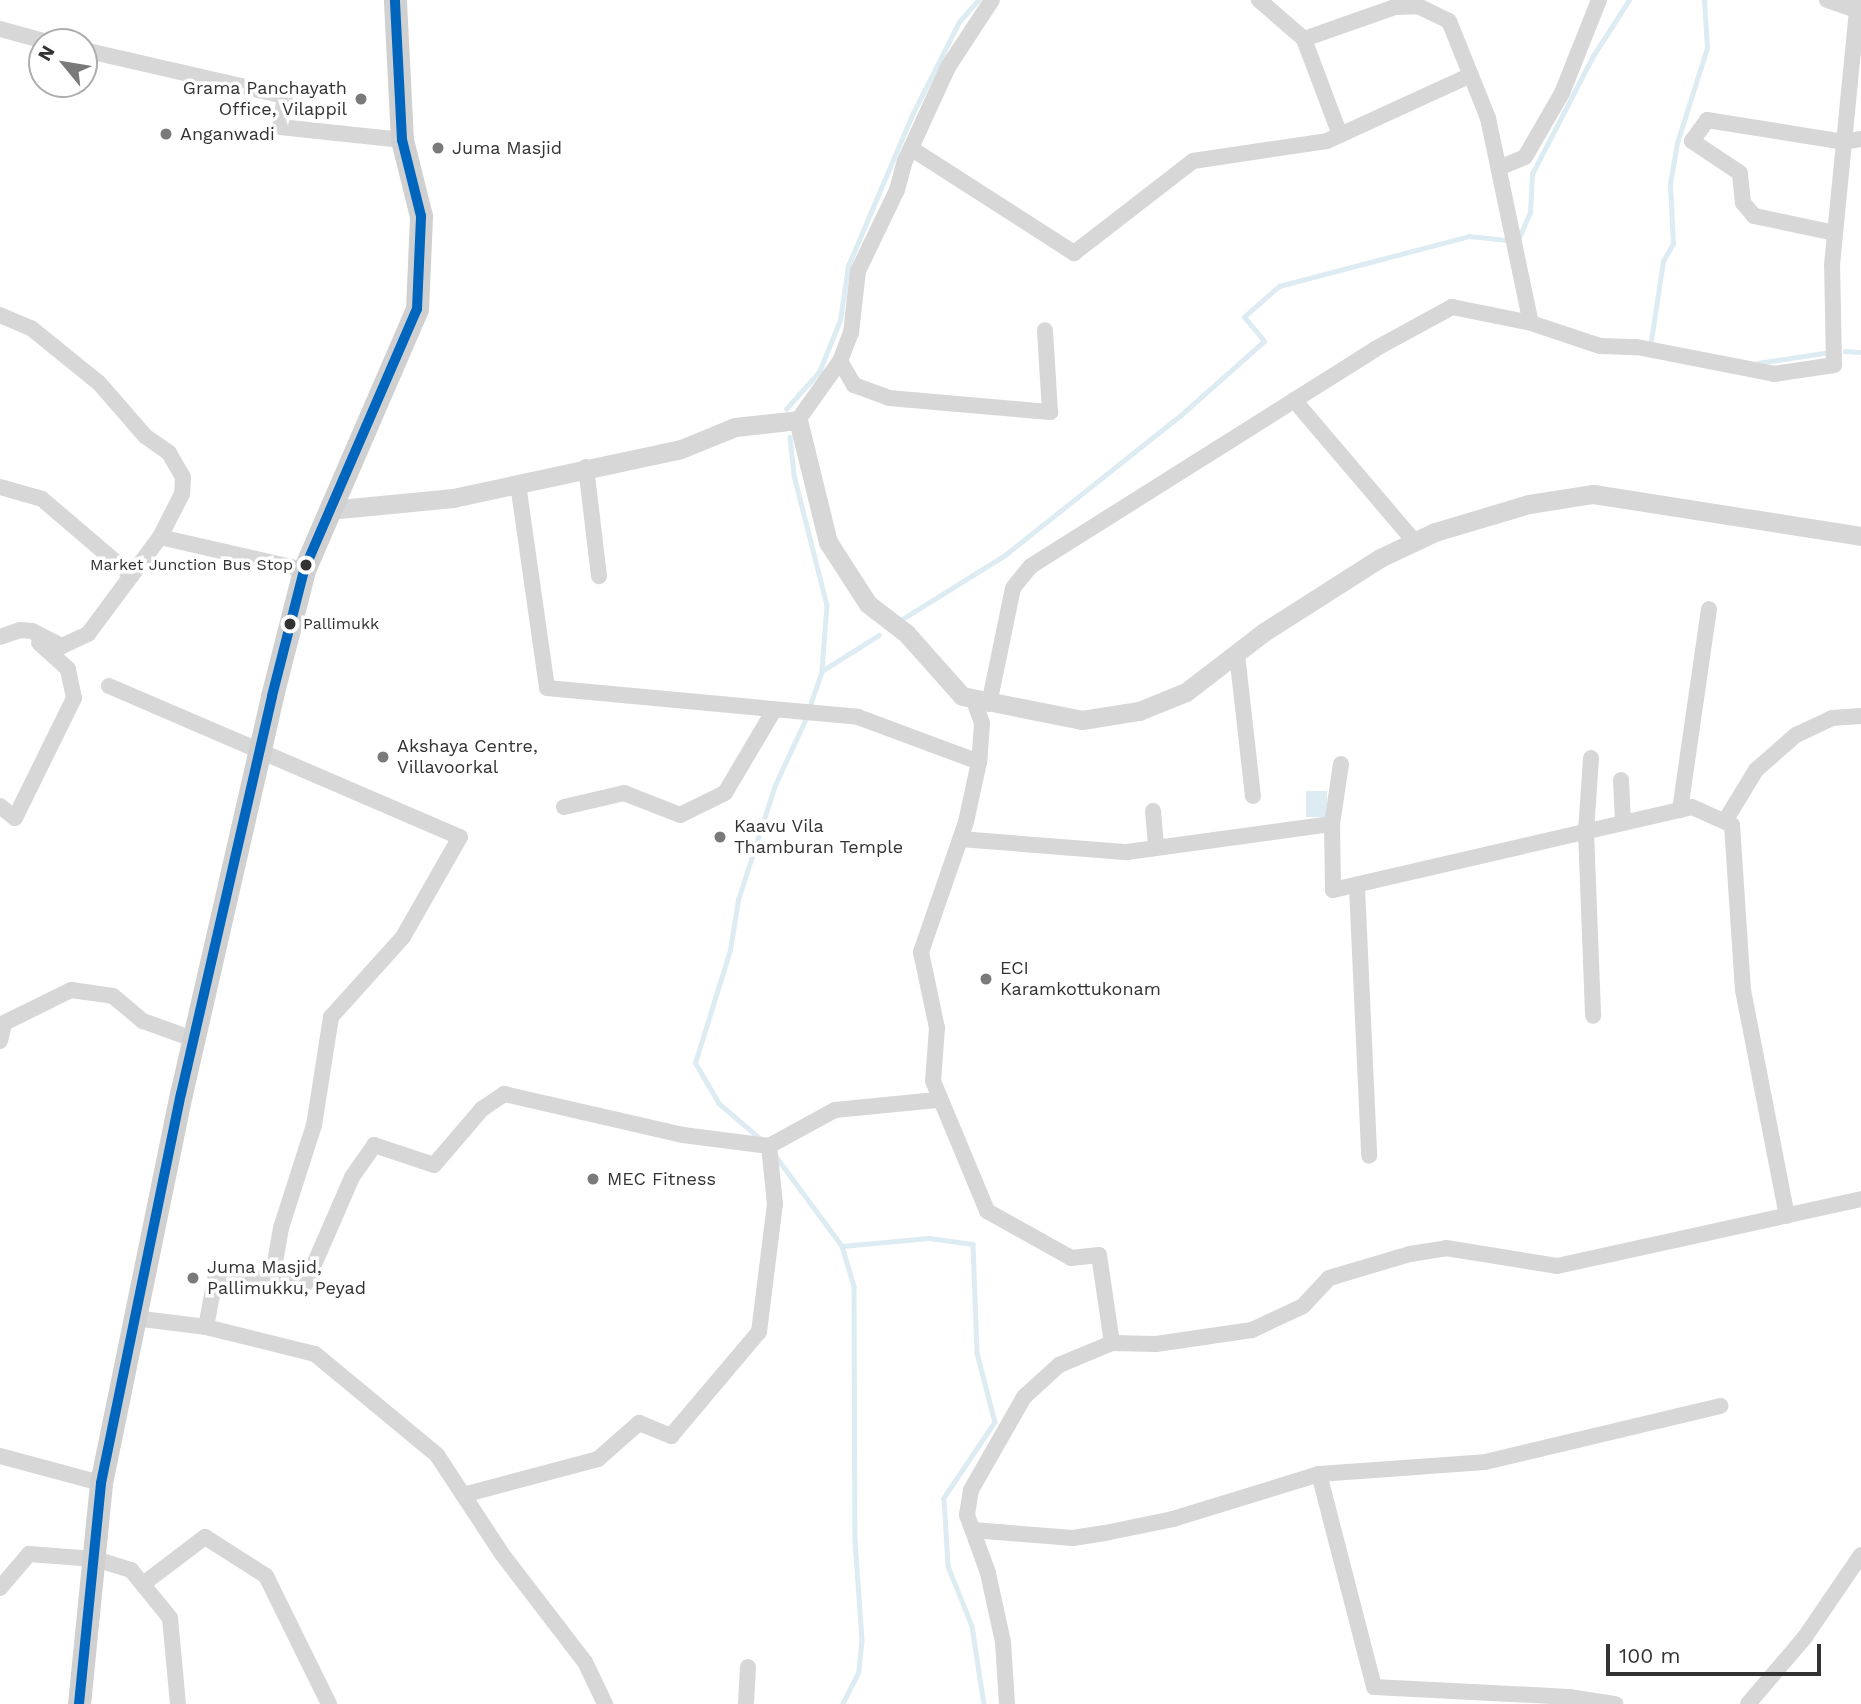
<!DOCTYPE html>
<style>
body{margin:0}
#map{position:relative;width:1861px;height:1704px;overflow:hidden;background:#fff;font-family:"Work Sans",sans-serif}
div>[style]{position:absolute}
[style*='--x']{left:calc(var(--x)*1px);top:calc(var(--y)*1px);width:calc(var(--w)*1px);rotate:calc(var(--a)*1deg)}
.water>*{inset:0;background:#ddebf3;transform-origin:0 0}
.stream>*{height:4.5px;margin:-2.25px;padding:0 2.25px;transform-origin:2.25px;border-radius:2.25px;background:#ddebf3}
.minor>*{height:16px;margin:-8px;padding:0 8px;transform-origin:8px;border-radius:8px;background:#d7d7d7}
.tertiary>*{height:19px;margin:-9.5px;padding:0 9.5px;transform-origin:9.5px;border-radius:9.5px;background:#d7d7d7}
.secondary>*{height:23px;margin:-11.5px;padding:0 11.5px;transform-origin:11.5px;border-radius:11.5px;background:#d0d0d0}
.bus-1>*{height:10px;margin:-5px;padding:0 5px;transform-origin:5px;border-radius:5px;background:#0065bd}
.dots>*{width:19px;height:19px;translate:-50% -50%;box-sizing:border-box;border:4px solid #fff;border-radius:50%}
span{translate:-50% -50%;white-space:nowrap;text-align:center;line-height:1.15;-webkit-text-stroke:7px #fff;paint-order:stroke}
.bus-label{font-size:16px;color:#333}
.right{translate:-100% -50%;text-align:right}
.left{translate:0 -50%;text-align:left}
.poi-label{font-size:18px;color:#333}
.north{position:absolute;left:28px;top:28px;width:70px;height:70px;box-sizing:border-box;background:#fff;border:2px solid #adadad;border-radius:50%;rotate:300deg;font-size:19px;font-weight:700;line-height:28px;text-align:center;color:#333}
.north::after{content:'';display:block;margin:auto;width:24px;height:32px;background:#7a7a7a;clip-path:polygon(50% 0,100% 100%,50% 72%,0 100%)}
.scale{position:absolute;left:1606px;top:1644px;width:215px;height:32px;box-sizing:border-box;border:4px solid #333;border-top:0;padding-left:9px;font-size:21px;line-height:24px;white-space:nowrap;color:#333;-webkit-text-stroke:5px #fff;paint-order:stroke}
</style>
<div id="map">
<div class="water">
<i style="left:1306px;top:791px;width:21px;height:26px"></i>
</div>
<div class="stream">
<i style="--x:1519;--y:238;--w:28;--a:-67"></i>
<i style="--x:1530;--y:212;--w:38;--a:-87"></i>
<i style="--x:1532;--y:174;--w:133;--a:-62.7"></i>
<i style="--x:1593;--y:56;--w:67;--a:-57.3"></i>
<i style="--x:1650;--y:347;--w:87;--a:-81.4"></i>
<i style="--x:1663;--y:261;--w:20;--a:-60"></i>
<i style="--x:1673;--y:244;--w:60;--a:-92.9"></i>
<i style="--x:1670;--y:184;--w:42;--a:-80.3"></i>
<i style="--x:1677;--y:143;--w:100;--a:-72.5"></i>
<i style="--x:1707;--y:48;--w:48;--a:-93.6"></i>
<i style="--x:1845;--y:351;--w:16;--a:4"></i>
<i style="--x:1758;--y:363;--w:72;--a:-8.8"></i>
<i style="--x:786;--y:409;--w:50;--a:-48.3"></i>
<i style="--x:819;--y:372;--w:56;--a:-68"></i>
<i style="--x:840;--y:320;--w:55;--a:-81.6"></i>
<i style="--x:848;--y:266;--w:166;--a:-67"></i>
<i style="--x:913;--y:113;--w:102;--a:-63.2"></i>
<i style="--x:959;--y:22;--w:29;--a:-49"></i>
<i style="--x:790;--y:437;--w:38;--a:84"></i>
<i style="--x:794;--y:475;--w:134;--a:75.8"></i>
<i style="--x:827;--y:605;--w:65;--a:94.4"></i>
<i style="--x:901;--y:620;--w:123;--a:-32"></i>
<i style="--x:1005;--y:555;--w:225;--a:-38.5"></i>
<i style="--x:1181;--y:415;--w:111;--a:-41.7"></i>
<i style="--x:1264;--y:341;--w:31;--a:-130"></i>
<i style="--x:1244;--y:317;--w:47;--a:-41.5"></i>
<i style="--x:1279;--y:286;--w:196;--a:-14.7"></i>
<i style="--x:1469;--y:236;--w:39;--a:6"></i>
<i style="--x:809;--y:708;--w:39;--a:-71"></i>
<i style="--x:822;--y:671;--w:67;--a:-32.3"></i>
<i style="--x:760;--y:1139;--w:54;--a:-139.5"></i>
<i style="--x:719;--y:1104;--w:48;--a:-120.3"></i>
<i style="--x:695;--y:1063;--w:118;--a:-72.8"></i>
<i style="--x:730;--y:950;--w:51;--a:-80.9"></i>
<i style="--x:738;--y:900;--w:121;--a:-72.2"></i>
<i style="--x:775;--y:785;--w:76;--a:-65.1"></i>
<i style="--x:775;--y:1155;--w:113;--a:53.6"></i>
<i style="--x:842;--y:1246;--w:42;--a:73.3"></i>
<i style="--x:854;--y:1286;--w:254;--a:89.8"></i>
<i style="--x:855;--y:1540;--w:101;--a:86"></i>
<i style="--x:862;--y:1641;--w:31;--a:96"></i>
<i style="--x:859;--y:1672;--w:36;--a:117"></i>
<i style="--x:842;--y:1246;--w:87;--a:-5.3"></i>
<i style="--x:929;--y:1238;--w:44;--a:7.8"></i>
<i style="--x:973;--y:1244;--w:109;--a:87.9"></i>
<i style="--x:977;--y:1353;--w:71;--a:75.4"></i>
<i style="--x:995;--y:1422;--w:92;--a:123.9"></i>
<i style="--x:944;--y:1498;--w:68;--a:86.6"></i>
<i style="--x:948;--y:1566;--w:65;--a:68.2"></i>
<i style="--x:972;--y:1626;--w:79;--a:81.3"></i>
</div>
<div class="minor">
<i style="--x:1827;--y:0;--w:36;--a:19"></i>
<i style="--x:0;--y:29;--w:50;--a:15.2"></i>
<i style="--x:1304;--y:39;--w:96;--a:-19.4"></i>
<i style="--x:1395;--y:7;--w:23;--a:-2"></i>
<i style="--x:1418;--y:6;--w:34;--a:26"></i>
<i style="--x:1449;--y:21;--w:105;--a:68.1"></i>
<i style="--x:1488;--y:118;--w:209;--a:78.2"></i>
<i style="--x:84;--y:50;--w:206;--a:12.9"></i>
<i style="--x:285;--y:96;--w:31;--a:99"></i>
<i style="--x:280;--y:127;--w:123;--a:6.1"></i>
<i style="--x:1340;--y:135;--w:144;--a:-24.6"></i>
<i style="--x:912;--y:149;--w:193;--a:32.7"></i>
<i style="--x:1074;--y:253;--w:150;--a:-37.7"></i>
<i style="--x:1193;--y:161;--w:135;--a:-8.5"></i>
<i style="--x:1327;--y:141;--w:14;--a:-25"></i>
<i style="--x:1340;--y:135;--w:103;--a:-110.6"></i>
<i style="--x:1304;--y:39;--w:60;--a:-139.1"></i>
<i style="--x:1499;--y:168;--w:28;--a:-23"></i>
<i style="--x:1525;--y:157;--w:74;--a:-60"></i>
<i style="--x:1562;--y:93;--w:100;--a:-68.3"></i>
<i style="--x:1835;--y:233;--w:83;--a:-168.1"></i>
<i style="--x:1754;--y:216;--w:17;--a:-130"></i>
<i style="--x:1743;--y:203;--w:30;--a:-96"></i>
<i style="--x:1740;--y:173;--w:58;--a:-146.3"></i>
<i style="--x:1692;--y:141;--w:26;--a:-54"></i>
<i style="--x:1707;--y:120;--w:140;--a:9.1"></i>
<i style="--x:1845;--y:142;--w:16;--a:-11"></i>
<i style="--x:0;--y:315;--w:34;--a:23"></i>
<i style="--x:31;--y:328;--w:87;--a:39"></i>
<i style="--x:99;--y:383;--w:70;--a:49"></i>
<i style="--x:145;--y:436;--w:29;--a:35"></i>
<i style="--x:169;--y:453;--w:28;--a:60"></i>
<i style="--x:183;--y:477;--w:17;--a:93"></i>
<i style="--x:182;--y:494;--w:48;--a:117.1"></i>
<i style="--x:840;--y:361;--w:28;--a:60"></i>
<i style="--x:854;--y:385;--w:37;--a:20"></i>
<i style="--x:889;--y:398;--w:162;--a:5"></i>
<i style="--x:1050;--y:412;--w:82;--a:-93.5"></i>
<i style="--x:1294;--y:400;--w:185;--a:49.6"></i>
<i style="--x:798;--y:420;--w:72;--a:-54.6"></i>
<i style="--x:840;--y:361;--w:30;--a:-69"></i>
<i style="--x:851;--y:333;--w:62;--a:-83.6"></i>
<i style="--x:858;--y:271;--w:90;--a:-64.3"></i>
<i style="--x:897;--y:190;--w:30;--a:-75"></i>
<i style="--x:905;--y:161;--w:103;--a:-65.4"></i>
<i style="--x:948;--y:67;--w:80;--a:-56.7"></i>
<i style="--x:586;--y:467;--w:110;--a:83.2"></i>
<i style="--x:518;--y:484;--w:206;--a:81.9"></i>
<i style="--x:547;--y:688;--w:312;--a:5.3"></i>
<i style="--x:858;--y:717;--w:129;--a:20.4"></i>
<i style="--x:0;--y:487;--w:44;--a:15.9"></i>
<i style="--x:42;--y:499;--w:118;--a:40.5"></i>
<i style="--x:0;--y:637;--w:21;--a:-19"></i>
<i style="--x:20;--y:630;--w:12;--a:5"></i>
<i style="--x:32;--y:631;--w:34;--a:27"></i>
<i style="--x:62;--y:646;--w:29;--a:-25"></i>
<i style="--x:88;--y:634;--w:121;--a:-53.4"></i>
<i style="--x:160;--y:537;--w:148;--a:12.9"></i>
<i style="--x:1237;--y:654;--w:143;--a:83.6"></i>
<i style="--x:109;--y:686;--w:382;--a:23.3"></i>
<i style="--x:460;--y:837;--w:115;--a:119.7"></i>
<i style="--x:403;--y:937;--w:108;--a:132"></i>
<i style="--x:331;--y:1017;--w:109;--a:98.9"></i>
<i style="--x:314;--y:1125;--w:108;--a:107.8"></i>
<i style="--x:281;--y:1228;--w:53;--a:99.8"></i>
<i style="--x:974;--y:701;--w:23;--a:70"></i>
<i style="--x:982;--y:723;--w:39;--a:94"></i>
<i style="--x:979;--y:762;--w:61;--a:102.2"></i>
<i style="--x:966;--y:822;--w:138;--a:109.1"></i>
<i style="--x:921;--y:952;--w:78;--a:78.1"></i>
<i style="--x:937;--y:1028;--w:53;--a:94.3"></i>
<i style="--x:933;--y:1081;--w:141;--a:67.4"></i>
<i style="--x:987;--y:1211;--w:96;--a:29.2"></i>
<i style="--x:1071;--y:1258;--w:28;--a:-6"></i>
<i style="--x:1099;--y:1255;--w:89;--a:81.6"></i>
<i style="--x:989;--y:704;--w:118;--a:-78.3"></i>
<i style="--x:1013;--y:588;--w:28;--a:-51"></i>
<i style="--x:1031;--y:566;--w:407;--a:-32.2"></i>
<i style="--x:1375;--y:349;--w:88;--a:-28.6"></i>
<i style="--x:1452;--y:307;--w:81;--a:11.4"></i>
<i style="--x:1531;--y:323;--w:73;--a:18.4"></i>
<i style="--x:1600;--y:346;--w:37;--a:2"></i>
<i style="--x:1637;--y:347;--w:140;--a:11.1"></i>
<i style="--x:1774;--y:374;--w:61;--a:-8.5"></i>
<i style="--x:1834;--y:365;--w:100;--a:-91.1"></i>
<i style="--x:1832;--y:265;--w:266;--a:-84.4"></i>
<i style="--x:1591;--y:758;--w:73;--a:93.9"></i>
<i style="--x:1586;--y:831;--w:185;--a:87.8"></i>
<i style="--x:1341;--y:764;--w:61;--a:98.5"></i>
<i style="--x:1332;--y:824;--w:66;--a:89.1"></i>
<i style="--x:1333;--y:890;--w:368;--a:-13"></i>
<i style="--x:1692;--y:807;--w:44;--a:24.2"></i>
<i style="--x:1732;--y:825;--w:165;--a:86.2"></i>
<i style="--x:1743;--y:990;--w:230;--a:79"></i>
<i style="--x:1621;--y:780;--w:43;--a:87.3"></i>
<i style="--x:0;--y:806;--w:19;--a:39"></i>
<i style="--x:15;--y:818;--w:134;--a:-63.8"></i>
<i style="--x:74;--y:698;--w:30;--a:-102"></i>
<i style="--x:68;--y:669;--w:39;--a:-138"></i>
<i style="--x:564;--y:807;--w:62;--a:-13.1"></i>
<i style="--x:624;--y:793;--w:60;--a:21.4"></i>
<i style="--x:680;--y:815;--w:50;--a:-26.1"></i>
<i style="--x:725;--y:793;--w:96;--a:-59.4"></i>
<i style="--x:1680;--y:810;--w:203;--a:-81.8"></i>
<i style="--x:1153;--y:811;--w:37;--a:85"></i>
<i style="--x:1725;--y:821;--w:60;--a:-58.7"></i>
<i style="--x:1756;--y:770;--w:53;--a:-41.2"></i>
<i style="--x:1796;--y:735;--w:40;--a:-25"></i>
<i style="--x:1832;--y:718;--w:29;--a:-4"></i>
<i style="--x:960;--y:839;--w:168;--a:4.5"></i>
<i style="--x:1127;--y:852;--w:207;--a:-7.8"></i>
<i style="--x:1357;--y:887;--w:269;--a:87.4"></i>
<i style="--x:0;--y:1041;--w:18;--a:-77"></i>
<i style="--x:4;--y:1023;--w:75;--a:-26.2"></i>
<i style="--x:71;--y:990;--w:42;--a:8.1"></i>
<i style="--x:113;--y:996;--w:39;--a:40"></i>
<i style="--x:143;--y:1021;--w:53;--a:19.8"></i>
<i style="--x:134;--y:1318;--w:73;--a:7.1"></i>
<i style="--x:206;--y:1327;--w:112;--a:13.9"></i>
<i style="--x:315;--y:1354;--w:158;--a:39.6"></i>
<i style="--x:437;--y:1455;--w:118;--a:56.7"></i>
<i style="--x:502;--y:1554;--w:136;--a:52.5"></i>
<i style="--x:585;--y:1662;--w:47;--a:64.5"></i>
<i style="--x:206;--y:1327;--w:54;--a:-79.3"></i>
<i style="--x:216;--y:1274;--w:90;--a:5.7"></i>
<i style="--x:306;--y:1283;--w:116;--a:-66.5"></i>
<i style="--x:352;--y:1177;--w:39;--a:-55"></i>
<i style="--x:374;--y:1145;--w:63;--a:18.4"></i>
<i style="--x:434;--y:1165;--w:74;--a:-49.4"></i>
<i style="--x:482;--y:1109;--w:27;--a:-34"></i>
<i style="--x:504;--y:1094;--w:184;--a:12.9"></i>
<i style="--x:683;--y:1135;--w:87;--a:7.3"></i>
<i style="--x:769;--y:1146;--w:75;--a:-28.6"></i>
<i style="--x:835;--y:1110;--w:102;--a:-5.6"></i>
<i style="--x:0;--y:1456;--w:105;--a:15"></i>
<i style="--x:1319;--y:1474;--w:220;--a:75.5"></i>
<i style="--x:1374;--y:1687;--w:195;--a:2.9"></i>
<i style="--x:1569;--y:1697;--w:47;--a:8.7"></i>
<i style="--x:463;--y:1495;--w:140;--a:-14.9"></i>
<i style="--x:598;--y:1459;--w:55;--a:-41.3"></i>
<i style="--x:639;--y:1423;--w:35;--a:22"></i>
<i style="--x:671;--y:1436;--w:136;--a:-49.8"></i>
<i style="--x:759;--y:1332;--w:129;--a:-82.9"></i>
<i style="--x:775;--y:1204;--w:58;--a:-95.9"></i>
<i style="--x:973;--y:1530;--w:100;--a:4.6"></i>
<i style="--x:1073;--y:1538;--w:32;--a:-9"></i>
<i style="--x:1105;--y:1533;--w:69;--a:-11.6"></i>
<i style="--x:1173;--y:1519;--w:153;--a:-17.1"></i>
<i style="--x:1319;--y:1474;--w:166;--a:-4.1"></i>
<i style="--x:1485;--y:1462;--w:242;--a:-13.4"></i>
<i style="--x:143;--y:1584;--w:78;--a:-37.2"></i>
<i style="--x:205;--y:1537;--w:72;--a:32.6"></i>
<i style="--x:266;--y:1576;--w:143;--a:63.8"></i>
<i style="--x:0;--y:1588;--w:45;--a:-49.5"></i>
<i style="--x:29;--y:1554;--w:66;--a:4.3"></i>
<i style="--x:95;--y:1559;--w:38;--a:17"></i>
<i style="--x:131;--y:1570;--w:62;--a:50.9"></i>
<i style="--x:170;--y:1618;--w:86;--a:84.7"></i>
<i style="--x:746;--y:1704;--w:37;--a:-87"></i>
<i style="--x:1007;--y:1704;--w:62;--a:-93.7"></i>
<i style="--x:1003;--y:1642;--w:71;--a:-102.3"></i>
<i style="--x:988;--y:1573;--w:62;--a:-109.9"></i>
<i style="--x:967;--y:1515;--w:25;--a:-81"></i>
<i style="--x:971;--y:1490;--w:107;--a:-60.3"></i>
<i style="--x:1024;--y:1397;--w:47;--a:-42.4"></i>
<i style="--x:1059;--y:1365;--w:57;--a:-22.5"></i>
<i style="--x:1112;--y:1343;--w:44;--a:1.3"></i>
<i style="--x:1156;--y:1344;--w:97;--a:-8.3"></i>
<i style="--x:1252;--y:1330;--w:56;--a:-25.2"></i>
<i style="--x:1303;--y:1306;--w:38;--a:-47"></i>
<i style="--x:1329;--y:1278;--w:84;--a:-16.5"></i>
<i style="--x:1410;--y:1254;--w:36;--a:-9"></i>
<i style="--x:1446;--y:1248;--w:112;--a:9.2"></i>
<i style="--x:1557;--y:1266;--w:311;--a:-12.4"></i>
<i style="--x:1748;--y:1704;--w:88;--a:-49.6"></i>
<i style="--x:1805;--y:1637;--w:99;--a:-55.7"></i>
</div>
<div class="tertiary">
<i style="--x:329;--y:510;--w:125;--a:-5.5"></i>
<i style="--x:453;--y:498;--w:233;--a:-12.1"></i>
<i style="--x:681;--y:449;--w:58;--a:-22.2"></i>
<i style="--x:735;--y:427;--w:63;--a:-6.3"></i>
<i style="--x:798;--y:420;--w:126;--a:76.2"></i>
<i style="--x:828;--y:542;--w:74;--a:57.2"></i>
<i style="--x:868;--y:604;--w:48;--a:37.3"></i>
<i style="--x:906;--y:633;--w:84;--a:48.4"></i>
<i style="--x:962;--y:696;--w:122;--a:11.3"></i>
<i style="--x:1082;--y:720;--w:58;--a:-9"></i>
<i style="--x:1139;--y:711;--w:51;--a:-22"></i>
<i style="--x:1186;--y:692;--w:98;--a:-37.6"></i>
<i style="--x:1264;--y:632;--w:138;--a:-32.5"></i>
<i style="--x:1380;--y:558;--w:61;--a:-25.3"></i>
<i style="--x:1435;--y:532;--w:98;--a:-16.6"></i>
<i style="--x:1529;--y:504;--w:65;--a:-8.9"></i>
<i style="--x:1593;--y:494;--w:271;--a:8.9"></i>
</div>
<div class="secondary">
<i style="--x:79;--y:1704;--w:222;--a:-84.3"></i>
<i style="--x:101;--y:1483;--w:397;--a:-78.4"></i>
<i style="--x:181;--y:1094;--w:408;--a:-77.1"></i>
<i style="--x:272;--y:696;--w:130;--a:-75.7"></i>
<i style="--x:304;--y:570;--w:284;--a:-66.6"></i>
<i style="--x:417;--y:309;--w:93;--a:-87.5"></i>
<i style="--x:421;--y:216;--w:78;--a:-104"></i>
<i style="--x:402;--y:140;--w:140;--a:-92.9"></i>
</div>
<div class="bus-1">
<i style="--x:79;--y:1704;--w:222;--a:-84.3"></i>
<i style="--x:101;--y:1483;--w:397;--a:-78.4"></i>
<i style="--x:181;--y:1094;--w:408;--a:-77.1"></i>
<i style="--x:272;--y:696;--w:130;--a:-75.7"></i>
<i style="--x:304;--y:570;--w:284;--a:-66.6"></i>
<i style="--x:417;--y:309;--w:93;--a:-87.5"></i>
<i style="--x:421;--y:216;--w:78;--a:-104"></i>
<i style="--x:402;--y:140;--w:140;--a:-92.9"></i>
</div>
<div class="dots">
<i style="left:361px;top:99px;background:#7a7a7a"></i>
<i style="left:166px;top:134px;background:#7a7a7a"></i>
<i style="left:438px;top:148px;background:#7a7a7a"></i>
<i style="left:306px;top:565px;background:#333"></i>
<i style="left:290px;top:624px;background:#333"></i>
<i style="left:383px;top:757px;background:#7a7a7a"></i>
<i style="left:720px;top:837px;background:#7a7a7a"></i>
<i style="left:986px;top:979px;background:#7a7a7a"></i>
<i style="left:593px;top:1179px;background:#7a7a7a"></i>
<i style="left:193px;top:1278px;background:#7a7a7a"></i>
</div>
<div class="bus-label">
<span class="right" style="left:293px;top:565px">Market Junction Bus Stop</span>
<span class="left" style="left:303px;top:624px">Pallimukk</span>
</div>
<div class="poi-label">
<span class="right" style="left:347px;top:99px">Grama Panchayath<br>Office, Vilappil</span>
<span class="left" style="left:180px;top:134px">Anganwadi</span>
<span class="left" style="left:452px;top:148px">Juma Masjid</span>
<span class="left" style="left:397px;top:757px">Akshaya Centre,<br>Villavoorkal</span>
<span class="left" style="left:734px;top:837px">Kaavu Vila<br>Thamburan Temple</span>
<span class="left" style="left:1000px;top:979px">ECI<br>Karamkottukonam</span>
<span class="left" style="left:607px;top:1179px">MEC Fitness</span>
<span class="left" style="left:207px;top:1278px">Juma Masjid,<br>Pallimukku, Peyad</span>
</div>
<div class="north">N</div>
<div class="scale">100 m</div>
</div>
